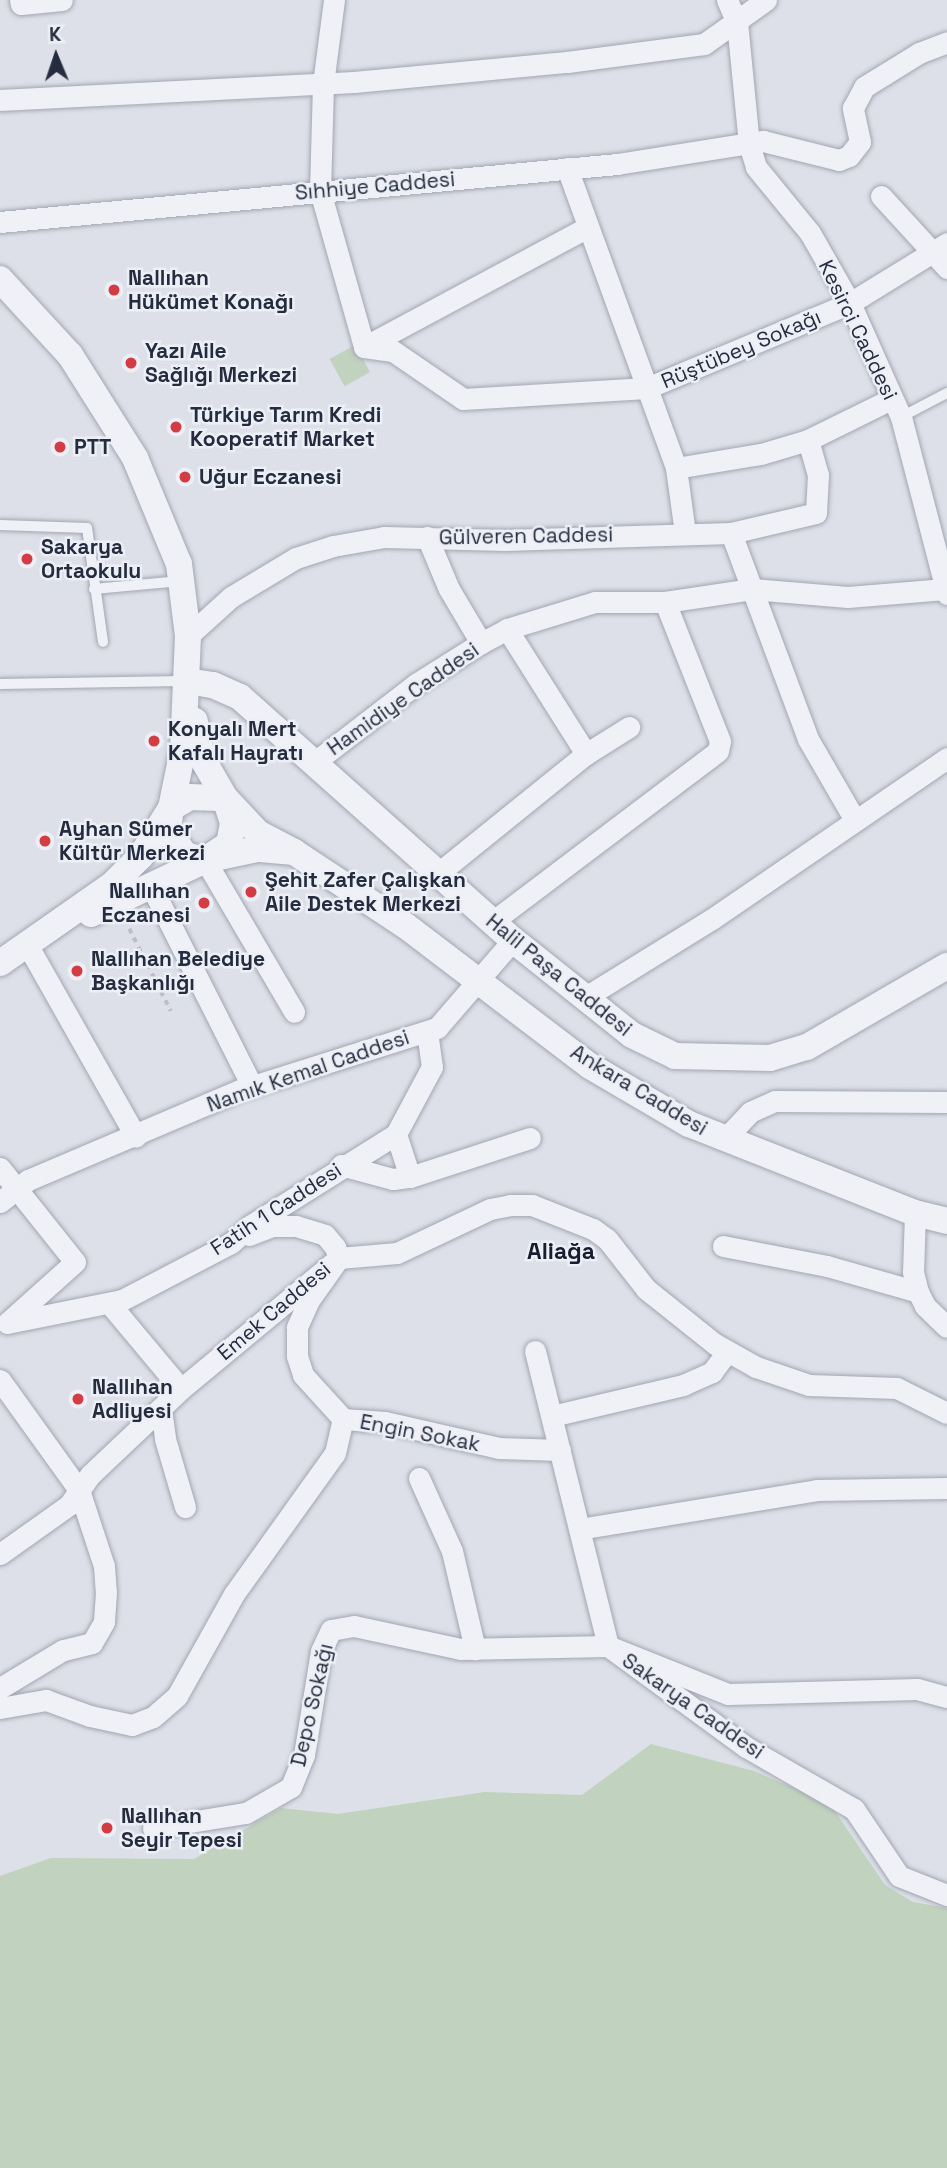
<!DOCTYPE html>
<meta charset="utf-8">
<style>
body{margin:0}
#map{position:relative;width:947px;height:2168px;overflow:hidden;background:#dde0e8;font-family:"Space Grotesk",sans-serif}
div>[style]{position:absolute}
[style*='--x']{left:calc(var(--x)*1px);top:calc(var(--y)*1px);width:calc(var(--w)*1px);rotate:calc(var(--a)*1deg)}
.green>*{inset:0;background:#c1d2be;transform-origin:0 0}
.path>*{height:3.5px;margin-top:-1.75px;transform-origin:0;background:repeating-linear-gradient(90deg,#bbbec6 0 5px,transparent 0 10px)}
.roads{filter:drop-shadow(0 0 2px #a2a6b2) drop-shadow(0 0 2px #a2a6b2)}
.service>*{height:10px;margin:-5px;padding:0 5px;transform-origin:5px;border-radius:5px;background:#f0f1f6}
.minor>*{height:21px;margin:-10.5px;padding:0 10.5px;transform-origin:10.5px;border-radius:10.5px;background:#f0f1f6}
.tertiary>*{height:26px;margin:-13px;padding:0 13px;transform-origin:13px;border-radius:13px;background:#f0f1f6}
.dots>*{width:19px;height:19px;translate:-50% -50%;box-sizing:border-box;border:4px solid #eceff5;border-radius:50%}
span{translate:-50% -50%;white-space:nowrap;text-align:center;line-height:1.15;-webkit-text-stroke:5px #eceff5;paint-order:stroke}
.street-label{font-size:21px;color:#262c3f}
.poi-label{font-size:21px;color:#262c3f;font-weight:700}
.left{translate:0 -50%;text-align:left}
.right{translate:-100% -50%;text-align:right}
.neighbourhood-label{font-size:23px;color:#181e2f;font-weight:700}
.north{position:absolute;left:21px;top:21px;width:70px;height:70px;-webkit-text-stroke:5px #eceff5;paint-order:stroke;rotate:358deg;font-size:19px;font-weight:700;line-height:28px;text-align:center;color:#262c3f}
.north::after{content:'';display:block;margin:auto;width:24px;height:32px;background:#262c3f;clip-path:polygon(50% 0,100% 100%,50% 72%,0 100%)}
</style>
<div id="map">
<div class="green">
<i style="left:355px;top:345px;width:31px;height:29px;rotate:61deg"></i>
<i style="clip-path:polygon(651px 1744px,754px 1771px,830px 1804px,885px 1885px,913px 1902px,947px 1908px,947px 2168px,0 2168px,0 1876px,51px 1858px,194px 1859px,281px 1808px,338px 1814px,485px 1792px,582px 1795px)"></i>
</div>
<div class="path">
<i style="--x:125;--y:920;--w:102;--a:63.2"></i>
</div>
<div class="roads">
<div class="service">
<i style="--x:901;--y:417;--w:52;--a:-27.6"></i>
<i style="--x:0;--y:525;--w:87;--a:2"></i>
<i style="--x:87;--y:528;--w:115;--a:82"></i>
<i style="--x:94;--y:589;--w:87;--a:-5.3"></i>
<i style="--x:0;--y:684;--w:184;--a:-0.9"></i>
</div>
<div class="minor">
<i style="--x:20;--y:0;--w:4;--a:76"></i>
<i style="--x:21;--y:4;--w:41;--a:-5.6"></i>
<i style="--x:334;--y:0;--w:85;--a:97.5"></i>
<i style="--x:323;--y:84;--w:107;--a:91.6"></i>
<i style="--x:320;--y:191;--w:162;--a:74.2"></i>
<i style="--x:727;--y:0;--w:24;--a:66"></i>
<i style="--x:737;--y:22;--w:123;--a:84.4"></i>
<i style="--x:749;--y:144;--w:24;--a:73"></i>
<i style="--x:756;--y:167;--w:85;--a:50.7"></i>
<i style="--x:810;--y:233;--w:81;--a:60.3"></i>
<i style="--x:850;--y:303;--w:125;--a:65.9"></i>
<i style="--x:901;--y:417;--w:183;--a:75.4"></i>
<i style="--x:0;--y:100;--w:354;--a:-2.9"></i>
<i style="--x:354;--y:82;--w:214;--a:-5.4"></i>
<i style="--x:567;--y:62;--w:138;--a:-7.5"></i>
<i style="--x:704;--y:44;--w:76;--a:-35.4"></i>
<i style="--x:567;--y:168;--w:319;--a:70"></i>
<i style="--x:676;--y:468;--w:66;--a:82.1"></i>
<i style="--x:881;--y:196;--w:98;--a:47.5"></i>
<i style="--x:0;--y:222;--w:620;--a:-5.37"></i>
<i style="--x:617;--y:164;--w:148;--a:-9"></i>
<i style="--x:763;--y:141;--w:78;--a:14"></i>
<i style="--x:839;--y:160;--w:11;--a:-22"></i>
<i style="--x:849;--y:156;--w:18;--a:-52"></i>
<i style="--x:860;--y:142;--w:35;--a:-102"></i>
<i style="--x:853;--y:108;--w:24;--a:-62"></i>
<i style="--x:864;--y:87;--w:65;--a:-31.7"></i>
<i style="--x:919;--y:53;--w:30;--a:-21"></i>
<i style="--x:364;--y:347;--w:29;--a:8"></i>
<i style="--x:393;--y:351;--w:85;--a:34.4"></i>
<i style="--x:463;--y:399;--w:184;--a:-3.4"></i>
<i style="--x:647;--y:388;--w:220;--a:-22.7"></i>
<i style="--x:850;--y:303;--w:114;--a:-31.7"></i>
<i style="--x:364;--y:347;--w:254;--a:-28.2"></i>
<i style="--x:676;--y:468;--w:86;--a:-9.4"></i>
<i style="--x:761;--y:454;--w:49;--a:-16.6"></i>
<i style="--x:808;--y:440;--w:93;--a:-26.3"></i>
<i style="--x:731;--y:533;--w:220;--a:69.5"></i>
<i style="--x:808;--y:739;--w:94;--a:59.9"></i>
<i style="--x:427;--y:537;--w:56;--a:67.1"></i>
<i style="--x:449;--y:589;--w:63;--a:59.3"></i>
<i style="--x:507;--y:629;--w:148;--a:57.7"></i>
<i style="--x:188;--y:636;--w:58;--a:-42.2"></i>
<i style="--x:231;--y:597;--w:76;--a:-31"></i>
<i style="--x:296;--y:558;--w:39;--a:-18"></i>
<i style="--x:333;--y:546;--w:52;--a:-10"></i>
<i style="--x:384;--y:537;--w:121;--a:1.4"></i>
<i style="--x:505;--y:540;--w:226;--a:-1.8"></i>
<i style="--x:731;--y:533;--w:87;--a:-13.2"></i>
<i style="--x:816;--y:513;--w:38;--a:-87"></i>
<i style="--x:818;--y:475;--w:36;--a:-106"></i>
<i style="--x:316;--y:761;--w:126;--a:-37.6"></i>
<i style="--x:416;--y:684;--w:77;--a:-32.2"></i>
<i style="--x:481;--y:643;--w:30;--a:-28"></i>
<i style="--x:507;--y:629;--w:92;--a:-17.1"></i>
<i style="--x:595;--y:602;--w:70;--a:0"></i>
<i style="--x:665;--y:602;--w:88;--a:-8.5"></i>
<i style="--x:752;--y:589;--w:96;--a:4.8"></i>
<i style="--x:848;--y:597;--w:97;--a:-4.7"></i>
<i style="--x:205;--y:860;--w:176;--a:59.6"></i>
<i style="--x:441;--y:871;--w:186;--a:-38.9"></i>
<i style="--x:586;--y:754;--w:51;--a:-32.1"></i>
<i style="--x:151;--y:886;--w:224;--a:63.2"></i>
<i style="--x:492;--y:922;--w:283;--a:-37.1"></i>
<i style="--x:718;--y:751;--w:10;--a:-79"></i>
<i style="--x:720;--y:741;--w:149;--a:-111.6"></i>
<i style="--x:28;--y:946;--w:219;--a:60.5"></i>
<i style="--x:584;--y:998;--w:150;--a:-31.7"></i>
<i style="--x:712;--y:919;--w:285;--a:-34.4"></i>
<i style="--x:396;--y:1134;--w:45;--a:72"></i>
<i style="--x:725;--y:1139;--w:37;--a:-47"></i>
<i style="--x:750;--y:1112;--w:27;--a:-24"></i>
<i style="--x:775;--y:1101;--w:172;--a:0.3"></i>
<i style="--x:341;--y:1165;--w:54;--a:15.1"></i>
<i style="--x:393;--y:1179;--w:17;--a:-7"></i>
<i style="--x:410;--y:1177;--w:126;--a:-18"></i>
<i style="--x:0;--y:1168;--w:120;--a:51.4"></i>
<i style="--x:75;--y:1262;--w:91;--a:138.1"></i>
<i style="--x:0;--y:1202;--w:36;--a:-38"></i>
<i style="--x:28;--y:1180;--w:230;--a:-23"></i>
<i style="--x:240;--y:1090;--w:207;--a:-17.5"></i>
<i style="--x:437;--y:1028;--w:116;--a:-49.2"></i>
<i style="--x:915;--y:1213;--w:59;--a:91.9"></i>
<i style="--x:913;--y:1272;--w:21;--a:76"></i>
<i style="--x:918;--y:1292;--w:16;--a:63"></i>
<i style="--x:925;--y:1306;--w:30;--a:44"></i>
<i style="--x:249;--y:1235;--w:25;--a:-21"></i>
<i style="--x:272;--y:1226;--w:24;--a:0"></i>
<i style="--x:296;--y:1226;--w:30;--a:17"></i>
<i style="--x:325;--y:1235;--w:16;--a:50"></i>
<i style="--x:335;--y:1247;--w:12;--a:70"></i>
<i style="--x:339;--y:1258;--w:52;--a:125.5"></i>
<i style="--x:309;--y:1300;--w:30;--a:114"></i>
<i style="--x:297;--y:1327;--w:29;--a:90"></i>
<i style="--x:297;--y:1356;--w:20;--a:72"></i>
<i style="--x:303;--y:1375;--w:59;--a:47.7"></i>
<i style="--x:343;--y:1419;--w:42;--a:4.1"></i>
<i style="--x:385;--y:1422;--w:117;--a:12.8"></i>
<i style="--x:499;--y:1448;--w:61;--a:1.9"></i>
<i style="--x:723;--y:1246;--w:106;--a:10.9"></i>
<i style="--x:827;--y:1266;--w:95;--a:15.9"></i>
<i style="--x:109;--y:1303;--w:112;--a:50.1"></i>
<i style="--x:7;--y:1323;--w:117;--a:-11.3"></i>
<i style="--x:122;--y:1300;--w:123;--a:-27.6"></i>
<i style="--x:231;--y:1243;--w:27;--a:-42"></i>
<i style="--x:251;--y:1225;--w:171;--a:-32.1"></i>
<i style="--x:396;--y:1134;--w:76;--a:-61.8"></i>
<i style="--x:432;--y:1067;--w:36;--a:-98"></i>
<i style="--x:535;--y:1351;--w:304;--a:76.1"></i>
<i style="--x:608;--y:1646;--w:171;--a:36.2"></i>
<i style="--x:746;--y:1747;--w:125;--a:29.9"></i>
<i style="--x:854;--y:1809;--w:81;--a:56.1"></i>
<i style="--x:899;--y:1876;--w:52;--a:21.6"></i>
<i style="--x:0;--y:1380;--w:135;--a:54.3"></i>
<i style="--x:79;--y:1490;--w:80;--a:71.8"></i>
<i style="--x:104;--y:1566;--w:26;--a:86"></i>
<i style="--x:106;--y:1592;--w:30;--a:94"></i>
<i style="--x:104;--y:1622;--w:24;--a:120"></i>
<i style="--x:92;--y:1643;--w:30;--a:166"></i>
<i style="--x:63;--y:1650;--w:74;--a:148.9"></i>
<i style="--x:161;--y:1409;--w:30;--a:82"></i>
<i style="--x:165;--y:1439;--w:71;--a:73.6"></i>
<i style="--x:552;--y:1416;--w:135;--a:-13.3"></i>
<i style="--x:683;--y:1385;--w:32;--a:-24"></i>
<i style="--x:712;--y:1372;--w:26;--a:-53"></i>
<i style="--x:419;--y:1478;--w:80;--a:65.7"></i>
<i style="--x:452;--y:1551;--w:101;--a:76.8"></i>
<i style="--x:579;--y:1529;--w:241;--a:-9.3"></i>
<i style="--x:817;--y:1490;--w:130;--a:-0.9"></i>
<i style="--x:0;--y:1554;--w:85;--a:-35.4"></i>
<i style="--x:69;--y:1505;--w:37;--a:-55"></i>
<i style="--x:90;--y:1475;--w:125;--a:-43.4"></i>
<i style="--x:181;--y:1389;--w:205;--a:-39.7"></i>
<i style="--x:339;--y:1258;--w:58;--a:-4.9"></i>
<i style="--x:397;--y:1253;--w:103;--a:-25.3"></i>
<i style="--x:490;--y:1209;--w:20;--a:-11"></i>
<i style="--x:510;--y:1205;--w:22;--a:0"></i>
<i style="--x:532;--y:1205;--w:66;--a:21.5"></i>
<i style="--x:593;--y:1229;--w:17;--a:36"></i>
<i style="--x:607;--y:1239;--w:63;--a:52"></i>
<i style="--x:646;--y:1289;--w:88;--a:38.6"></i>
<i style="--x:715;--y:1344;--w:47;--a:29.3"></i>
<i style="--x:756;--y:1367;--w:56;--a:18.8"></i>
<i style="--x:809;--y:1385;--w:88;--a:2"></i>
<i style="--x:897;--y:1388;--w:56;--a:26.6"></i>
<i style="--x:0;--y:1708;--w:47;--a:-9.9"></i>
<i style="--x:46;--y:1700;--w:47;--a:20"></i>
<i style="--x:90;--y:1716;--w:43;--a:12.1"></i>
<i style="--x:132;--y:1725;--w:22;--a:-21"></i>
<i style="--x:153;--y:1717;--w:32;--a:-41"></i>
<i style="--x:177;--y:1696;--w:117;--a:-60.8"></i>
<i style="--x:234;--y:1594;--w:173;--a:-54.4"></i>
<i style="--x:335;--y:1453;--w:35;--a:-77"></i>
<i style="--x:153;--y:1828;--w:94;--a:-9.2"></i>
<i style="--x:246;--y:1813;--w:52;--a:-30"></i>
<i style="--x:291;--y:1787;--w:35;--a:-68"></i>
<i style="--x:304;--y:1755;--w:105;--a:-80.7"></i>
<i style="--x:321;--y:1651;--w:23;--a:-65"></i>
<i style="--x:331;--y:1630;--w:23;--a:-10"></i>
<i style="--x:354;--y:1626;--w:108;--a:12.2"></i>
<i style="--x:460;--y:1649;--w:148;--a:-1.2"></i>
<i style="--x:608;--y:1646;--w:129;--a:21.8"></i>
<i style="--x:728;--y:1694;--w:189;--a:-1.5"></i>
<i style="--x:917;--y:1689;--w:31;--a:15"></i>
</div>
<div class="tertiary">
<i style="--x:0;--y:279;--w:103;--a:47.4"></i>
<i style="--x:70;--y:355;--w:122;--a:57.7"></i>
<i style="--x:135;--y:458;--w:115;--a:67.5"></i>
<i style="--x:179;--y:564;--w:73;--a:82.9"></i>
<i style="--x:188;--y:636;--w:114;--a:92.5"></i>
<i style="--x:183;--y:750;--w:59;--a:101.7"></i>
<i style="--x:171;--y:808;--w:57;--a:122"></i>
<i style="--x:141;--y:856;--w:40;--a:135"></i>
<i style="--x:113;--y:884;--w:138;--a:145"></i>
<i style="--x:187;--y:681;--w:26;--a:9"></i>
<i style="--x:213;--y:685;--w:30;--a:24"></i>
<i style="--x:240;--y:697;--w:365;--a:41.7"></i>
<i style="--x:513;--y:940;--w:152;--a:38.6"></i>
<i style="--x:632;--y:1035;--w:48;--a:26"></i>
<i style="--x:675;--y:1056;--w:95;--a:1.2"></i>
<i style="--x:770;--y:1058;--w:39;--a:-17"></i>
<i style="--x:807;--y:1047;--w:162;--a:-30.1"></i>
<i style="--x:294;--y:852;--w:37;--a:-175"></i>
<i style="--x:257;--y:849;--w:53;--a:168.1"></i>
<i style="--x:205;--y:860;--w:21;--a:-166"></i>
<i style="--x:185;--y:855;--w:29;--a:-125"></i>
<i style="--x:168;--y:831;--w:23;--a:-83"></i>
<i style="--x:171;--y:808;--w:22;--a:-30"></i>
<i style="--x:190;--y:797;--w:35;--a:2"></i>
<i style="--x:225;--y:798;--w:48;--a:46.7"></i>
<i style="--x:258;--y:833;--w:41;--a:27.8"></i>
<i style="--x:294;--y:852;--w:134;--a:33.5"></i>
<i style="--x:406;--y:926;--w:231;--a:37.3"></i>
<i style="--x:590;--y:1066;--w:115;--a:30.4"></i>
<i style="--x:689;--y:1124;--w:243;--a:21.5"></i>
<i style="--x:915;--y:1213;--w:33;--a:14"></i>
<i style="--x:91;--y:914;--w:126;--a:-25.3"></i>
<i style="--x:205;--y:860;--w:29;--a:-34"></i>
<i style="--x:229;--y:844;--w:21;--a:-79"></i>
<i style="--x:233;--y:823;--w:26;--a:-108"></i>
<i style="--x:225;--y:798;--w:46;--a:-119.9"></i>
<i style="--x:202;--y:758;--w:38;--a:-101"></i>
</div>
</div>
<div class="dots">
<i style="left:114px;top:290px;background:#d33c43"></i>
<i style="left:131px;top:363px;background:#d33c43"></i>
<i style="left:176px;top:427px;background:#d33c43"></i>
<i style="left:60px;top:447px;background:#d33c43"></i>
<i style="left:185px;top:477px;background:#d33c43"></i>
<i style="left:27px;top:559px;background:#d33c43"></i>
<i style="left:154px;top:741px;background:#d33c43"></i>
<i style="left:45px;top:841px;background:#d33c43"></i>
<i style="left:251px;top:892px;background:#d33c43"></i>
<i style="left:204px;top:903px;background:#d33c43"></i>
<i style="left:77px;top:971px;background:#d33c43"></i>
<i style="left:78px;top:1399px;background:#d33c43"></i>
<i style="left:107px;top:1828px;background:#d33c43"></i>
</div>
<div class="street-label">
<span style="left:375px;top:186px;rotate:-5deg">Sıhhiye Caddesi</span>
<span style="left:858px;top:330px;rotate:64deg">Kesirci Caddesi</span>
<span style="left:741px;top:349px;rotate:-23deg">Rüştübey Sokağı</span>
<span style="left:526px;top:536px;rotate:-1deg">Gülveren Caddesi</span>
<span style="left:403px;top:699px;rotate:-35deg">Hamidiye Caddesi</span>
<span style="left:559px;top:975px;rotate:39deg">Halil Paşa Caddesi</span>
<span style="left:308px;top:1071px;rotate:-19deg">Namık Kemal Caddesi</span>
<span style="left:639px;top:1090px;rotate:31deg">Ankara Caddesi</span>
<span style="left:276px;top:1209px;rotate:-33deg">Fatih 1 Caddesi</span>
<span style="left:274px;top:1311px;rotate:-40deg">Emek Caddesi</span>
<span style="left:420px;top:1433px;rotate:11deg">Engin Sokak</span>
<span style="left:312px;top:1705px;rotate:-77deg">Depo Sokağı</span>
<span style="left:693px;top:1706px;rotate:35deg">Sakarya Caddesi</span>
</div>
<div class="poi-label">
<span class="left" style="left:128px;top:290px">Nallıhan<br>Hükümet Konağı</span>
<span class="left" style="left:145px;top:363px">Yazı Aile<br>Sağlığı Merkezi</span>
<span class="left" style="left:190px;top:427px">Türkiye Tarım Kredi<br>Kooperatif Market</span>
<span class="left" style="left:74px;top:447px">PTT</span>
<span class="left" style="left:199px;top:477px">Uğur Eczanesi</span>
<span class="left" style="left:41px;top:559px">Sakarya<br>Ortaokulu</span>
<span class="left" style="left:168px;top:741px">Konyalı Mert<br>Kafalı Hayratı</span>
<span class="left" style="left:59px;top:841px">Ayhan Sümer<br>Kültür Merkezi</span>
<span class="left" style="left:265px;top:892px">Şehit Zafer Çalışkan<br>Aile Destek Merkezi</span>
<span class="right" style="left:190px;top:903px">Nallıhan<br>Eczanesi</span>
<span class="left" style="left:91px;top:971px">Nallıhan Belediye<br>Başkanlığı</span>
<span class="left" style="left:92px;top:1399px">Nallıhan<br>Adliyesi</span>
<span class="left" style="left:121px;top:1828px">Nallıhan<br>Seyir Tepesi</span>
</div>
<div class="neighbourhood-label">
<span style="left:561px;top:1251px">Aliağa</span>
</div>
<div class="north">K</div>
</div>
